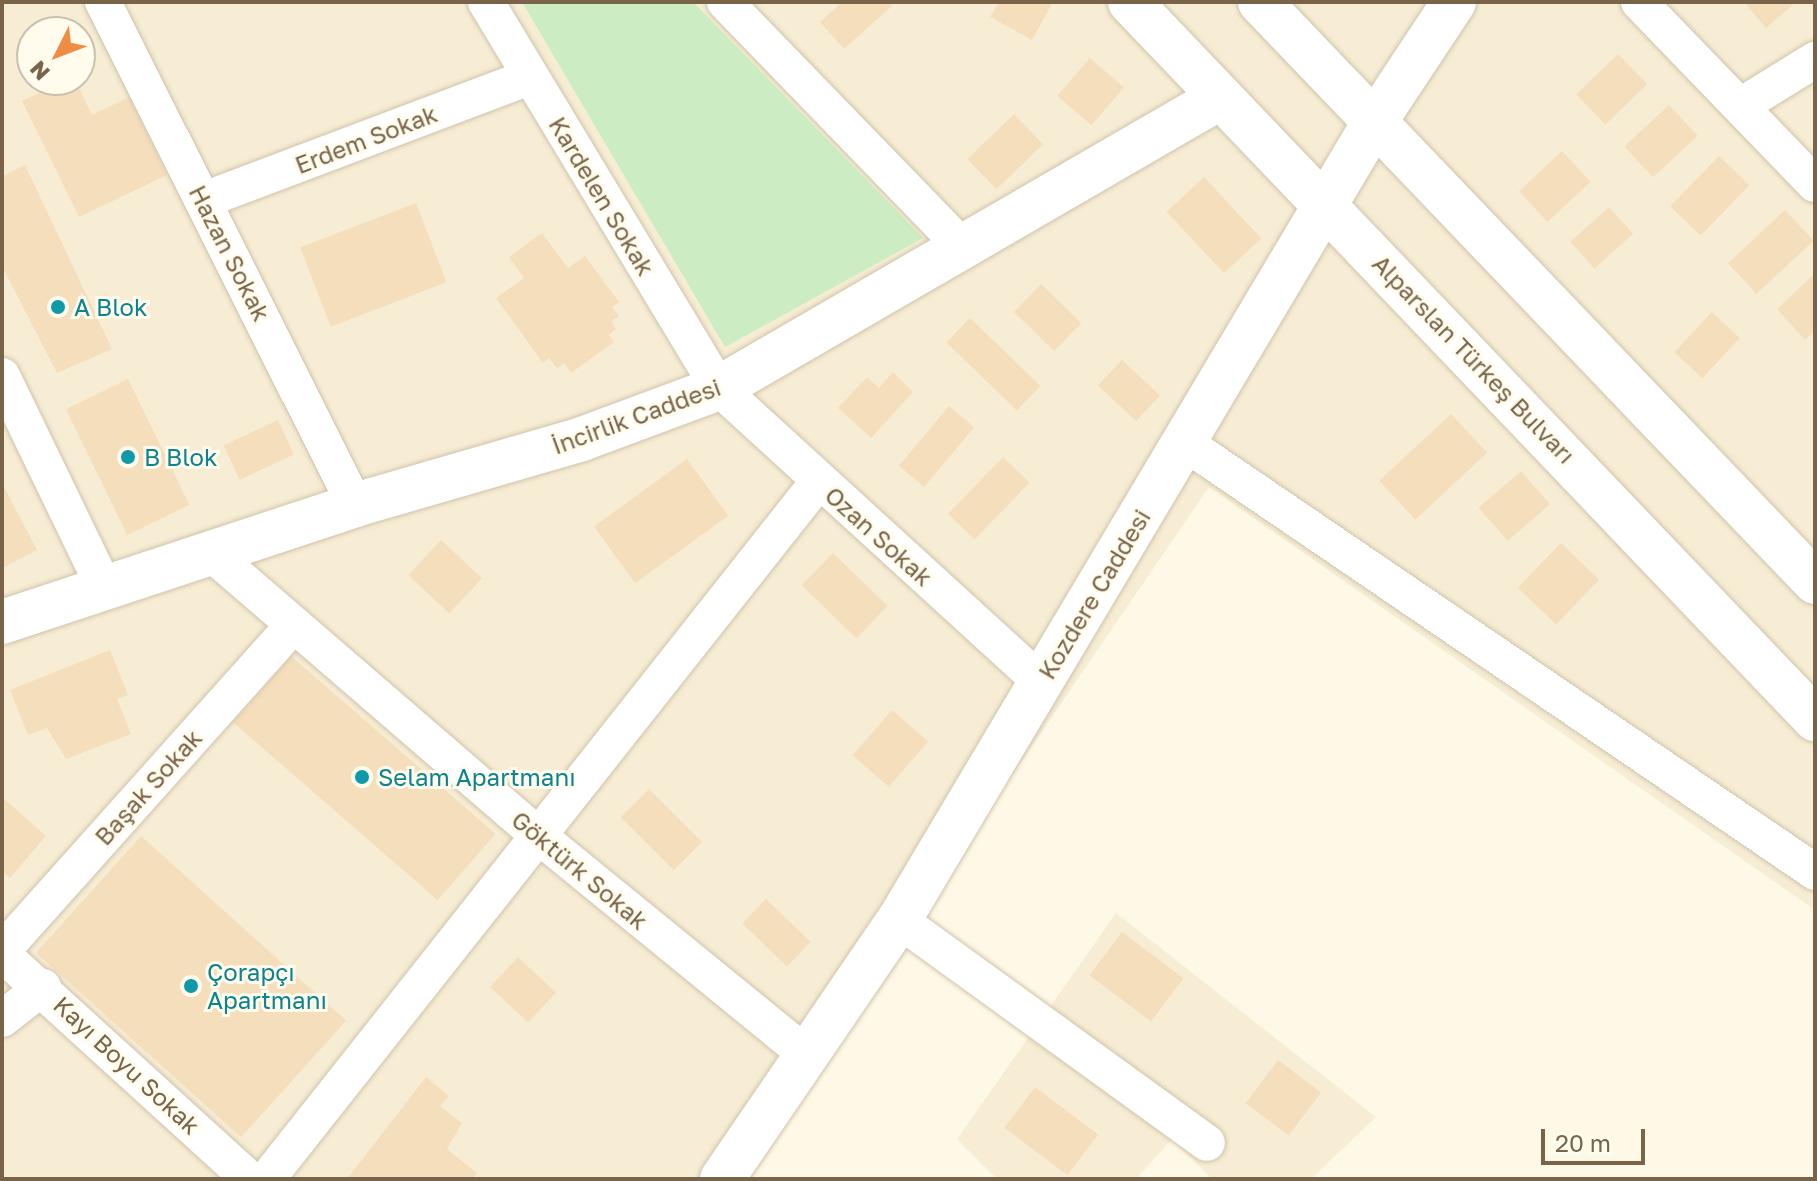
<!DOCTYPE html>
<meta charset="utf-8">
<style>
body{margin:0}
#map{position:relative;width:1817px;height:1181px;overflow:hidden;background:#fef9e6;font-family:"Golos Text",sans-serif}
div>[style]{position:absolute}
[style*='--x']{left:calc(var(--x)*1px);top:calc(var(--y)*1px);width:calc(var(--w)*1px);rotate:calc(var(--a)*1deg)}
.residential>*{inset:0;background:#f6edd4}
.green>*{inset:0;background:#ccedc3}
.building>*{inset:0;background:#f5debc;transform-origin:0 0}
.roads{filter:drop-shadow(0 0 2px #d0c3ab) drop-shadow(0 0 2px #d0c3ab)}
.minor>*{height:36px;margin:-18px;padding:0 18px;transform-origin:18px;border-radius:18px;background:#fff}
.tertiary>*{height:44px;margin:-22px;padding:0 22px;transform-origin:22px;border-radius:22px;background:#fff}
.secondary>*{height:44px;margin:-22px;padding:0 22px;transform-origin:22px;border-radius:22px;background:#fff}
.dots>*{width:22px;height:22px;translate:-50% -50%;box-sizing:border-box;border:4px solid #fffcee;border-radius:50%}
span{translate:-50% -50%;white-space:nowrap;text-align:center;line-height:1.15;-webkit-text-stroke:6px #fffcee;paint-order:stroke}
.street-label{font-size:24px;color:#796449}
.culture-label{font-size:24px;color:#0d838f}
.left{translate:0 -50%;text-align:left}
.frame{position:absolute;inset:0;border:4px solid #796449;pointer-events:none}
.north{position:absolute;left:16px;top:16px;width:80px;height:80px;box-sizing:border-box;background:#fffcee;border:2px solid #c9bfac;border-radius:50%;rotate:228deg;font-size:22px;font-weight:700;line-height:32px;text-align:center;color:#796449}
.north::after{content:'';display:block;margin:auto;width:28px;height:36px;background:#ef8d44;clip-path:polygon(50% 0,100% 100%,50% 72%,0 100%)}
.scale{position:absolute;left:1541px;top:1129px;width:104px;height:36px;box-sizing:border-box;border:4px solid #796449;border-top:0;padding-left:10px;font-size:24px;line-height:28px;white-space:nowrap;color:#796449;-webkit-text-stroke:6px #fffcee;paint-order:stroke}
</style>
<div id="map">
<div class="residential">
<i style="clip-path:polygon(evenodd,2px 2px,1815px 2px,1815px 910px,1209px 487px,736px 1179px,2px 1179px,2px 2px,32px 32px,80px 32px,80px 80px,32px 80px,32px 32px)"></i>
<i style="clip-path:polygon(1116px 913px,1376px 1117px,1311px 1179px,1212px 1179px,1172px 1139px,1136px 1179px,997px 1179px,957px 1139px)"></i>
</div>
<div class="green">
<i style="clip-path:polygon(522px 2px,693px 2px,923px 238px,725px 347px)"></i>
</div>
<div class="building">
<i style="clip-path:polygon(842px 2px,888px 2px,892px 6px,844px 49px,820px 22px)"></i>
<i style="clip-path:polygon(999px 2px,1053px 2px,1032px 40px,990px 17px)"></i>
<i style="clip-path:polygon(1744px 2px,1796px 2px,1766px 28px)"></i>
<i style="left:1618px;top:54px;width:42px;height:58px;rotate:46deg"></i>
<i style="left:1090px;top:58px;width:45px;height:50px;rotate:41deg"></i>
<i style="clip-path:polygon(66px 80px,75px 80px,92px 115px,129px 97px,167px 175px,79px 217px,22px 101px)"></i>
<i style="left:1669px;top:105px;width:42px;height:61px;rotate:47deg"></i>
<i style="left:1014px;top:114px;width:42px;height:65px;rotate:46deg"></i>
<i style="left:1562px;top:151px;width:42px;height:59px;rotate:47deg"></i>
<i style="left:1719px;top:156px;width:42px;height:70px;rotate:44deg"></i>
<i style="clip-path:polygon(25px 165px,112px 349px,57px 373px,2px 266px,2px 176px)"></i>
<i style="left:1204px;top:177px;width:84px;height:51px;rotate:47deg"></i>
<i style="left:416px;top:203px;width:85px;height:124px;rotate:69deg"></i>
<i style="left:1609px;top:207px;width:36px;height:52px;rotate:48deg"></i>
<i style="left:1785px;top:210px;width:42px;height:78px;rotate:47deg"></i>
<i style="clip-path:polygon(542px 233px,568px 268px,585px 256px,619px 302px,612px 307px,619px 316px,611px 321px,616px 329px,609px 335px,614px 342px,571px 373px,564px 363px,557px 368px,549px 358px,543px 363px,496px 298px,524px 278px,509px 257px)"></i>
<i style="clip-path:polygon(1815px 273px,1815px 330px,1805px 340px,1777px 309px)"></i>
<i style="left:1041px;top:284px;width:56px;height:39px;rotate:44deg"></i>
<i style="left:1712px;top:312px;width:38px;height:55px;rotate:43deg"></i>
<i style="left:970px;top:318px;width:98px;height:34px;rotate:44deg"></i>
<i style="left:1122px;top:360px;width:52px;height:35px;rotate:43deg"></i>
<i style="clip-path:polygon(893px 372px,913px 392px,871px 438px,838px 408px,867px 377px,879px 388px)"></i>
<i style="left:128px;top:379px;width:140px;height:69px;rotate:64deg"></i>
<i style="left:949px;top:406px;width:33px;height:78px;rotate:40deg"></i>
<i style="left:1451px;top:414px;width:53px;height:98px;rotate:47deg"></i>
<i style="left:278px;top:420px;width:38px;height:60px;rotate:65deg"></i>
<i style="left:1003px;top:457px;width:37px;height:79px;rotate:44deg"></i>
<i style="left:687px;top:459px;width:70px;height:115px;rotate:54deg"></i>
<i style="left:1521px;top:471px;width:44px;height:56px;rotate:49deg"></i>
<i style="clip-path:polygon(2px 483px,37px 550px,2px 568px)"></i>
<i style="left:441px;top:540px;width:56px;height:48px;rotate:43deg"></i>
<i style="left:1561px;top:543px;width:53px;height:62px;rotate:44deg"></i>
<i style="left:833px;top:553px;width:76px;height:45px;rotate:44deg"></i>
<i style="clip-path:polygon(110px 650px,128px 695px,117px 699px,131px 734px,66px 759px,47px 728px,28px 735px,10px 690px)"></i>
<i style="left:291px;top:656px;width:271px;height:88px;rotate:41deg"></i>
<i style="left:892px;top:710px;width:48px;height:60px;rotate:41deg"></i>
<i style="left:649px;top:789px;width:75px;height:40px;rotate:45deg"></i>
<i style="clip-path:polygon(2px 797px,46px 836px,10px 878px,2px 871px)"></i>
<i style="left:141px;top:836px;width:276px;height:157px;rotate:42deg"></i>
<i style="left:766px;top:899px;width:62px;height:34px;rotate:44deg"></i>
<i style="left:1122px;top:932px;width:77px;height:54px;rotate:37deg"></i>
<i style="left:518px;top:957px;width:52px;height:41px;rotate:43deg"></i>
<i style="left:1278px;top:1060px;width:54px;height:54px;rotate:37deg"></i>
<i style="clip-path:polygon(426px 1077px,449px 1096px,440px 1106px,462px 1123px,447px 1149px,477px 1173px,472px 1179px,347px 1179px)"></i>
<i style="left:1035px;top:1087px;width:79px;height:51px;rotate:37deg"></i>
</div>
<div class="roads">
<div class="minor">
<i style="--x:103;--y:2;--w:563;--a:63.39"></i>
<i style="--x:486;--y:2;--w:451;--a:58.9"></i>
<i style="--x:719;--y:388;--w:436;--a:42.4"></i>
<i style="--x:725;--y:2;--w:342;--a:45.9"></i>
<i style="--x:1639;--y:2;--w:253;--a:46"></i>
<i style="--x:1742;--y:105;--w:86;--a:-31.7"></i>
<i style="--x:204;--y:200;--w:347;--a:-20.7"></i>
<i style="--x:2;--y:376;--w:232;--a:64.2"></i>
<i style="--x:1185;--y:443;--w:762;--a:34.25"></i>
<i style="--x:211;--y:553;--w:428;--a:40.8"></i>
<i style="--x:535;--y:833;--w:353;--a:39.2"></i>
<i style="--x:899;--y:920;--w:380;--a:35.9"></i>
<i style="--x:2;--y:951;--w:438;--a:-48.2"></i>
<i style="--x:2;--y:954;--w:334;--a:42.3"></i>
<i style="--x:2;--y:1019;--w:52;--a:-38"></i>
<i style="--x:267;--y:1179;--w:888;--a:-51.67"></i>
</div>
<div class="tertiary">
<i style="--x:2;--y:622;--w:372;--a:-18.3"></i>
<i style="--x:355;--y:505;--w:236;--a:-16.2"></i>
<i style="--x:582;--y:439;--w:146;--a:-20.4"></i>
<i style="--x:719;--y:388;--w:580;--a:-30.1"></i>
<i style="--x:722;--y:1179;--w:314;--a:-55.7"></i>
<i style="--x:899;--y:920;--w:928;--a:-59.21"></i>
<i style="--x:1374;--y:123;--w:145;--a:-56.5"></i>
</div>
<div class="secondary">
<i style="--x:1130;--y:2;--w:992;--a:46.31"></i>
<i style="--x:1260;--y:2;--w:803;--a:46.26"></i>
</div>
</div>
<div class="dots">
<i style="left:58px;top:307px;background:#0f9aa8"></i>
<i style="left:128px;top:457px;background:#0f9aa8"></i>
<i style="left:362px;top:777px;background:#0f9aa8"></i>
<i style="left:191px;top:986px;background:#0f9aa8"></i>
</div>
<div class="street-label">
<span style="left:366px;top:139px;rotate:-21deg">Erdem Sokak</span>
<span style="left:602px;top:196px;rotate:59deg">Kardelen Sokak</span>
<span style="left:230px;top:253px;rotate:63deg">Hazan Sokak</span>
<span style="left:1474px;top:359px;rotate:46deg">Alparslan Türkeş Bulvarı</span>
<span style="left:636px;top:416px;rotate:-20deg">İncirlik Caddesi</span>
<span style="left:879px;top:536px;rotate:42deg">Ozan Sokak</span>
<span style="left:1094px;top:594px;rotate:-59deg">Kozdere Caddesi</span>
<span style="left:148px;top:787px;rotate:-48deg">Başak Sokak</span>
<span style="left:580px;top:870px;rotate:40deg">Göktürk Sokak</span>
<span style="left:127px;top:1065px;rotate:43deg">Kayı Boyu Sokak</span>
</div>
<div class="culture-label">
<span class="left" style="left:74px;top:307px">A Blok</span>
<span class="left" style="left:144px;top:457px">B Blok</span>
<span class="left" style="left:378px;top:777px">Selam Apartmanı</span>
<span class="left" style="left:207px;top:986px">Çorapçı<br>Apartmanı</span>
</div>
<div class="frame"></div>
<div class="north">N</div>
<div class="scale">20 m</div>
</div>
